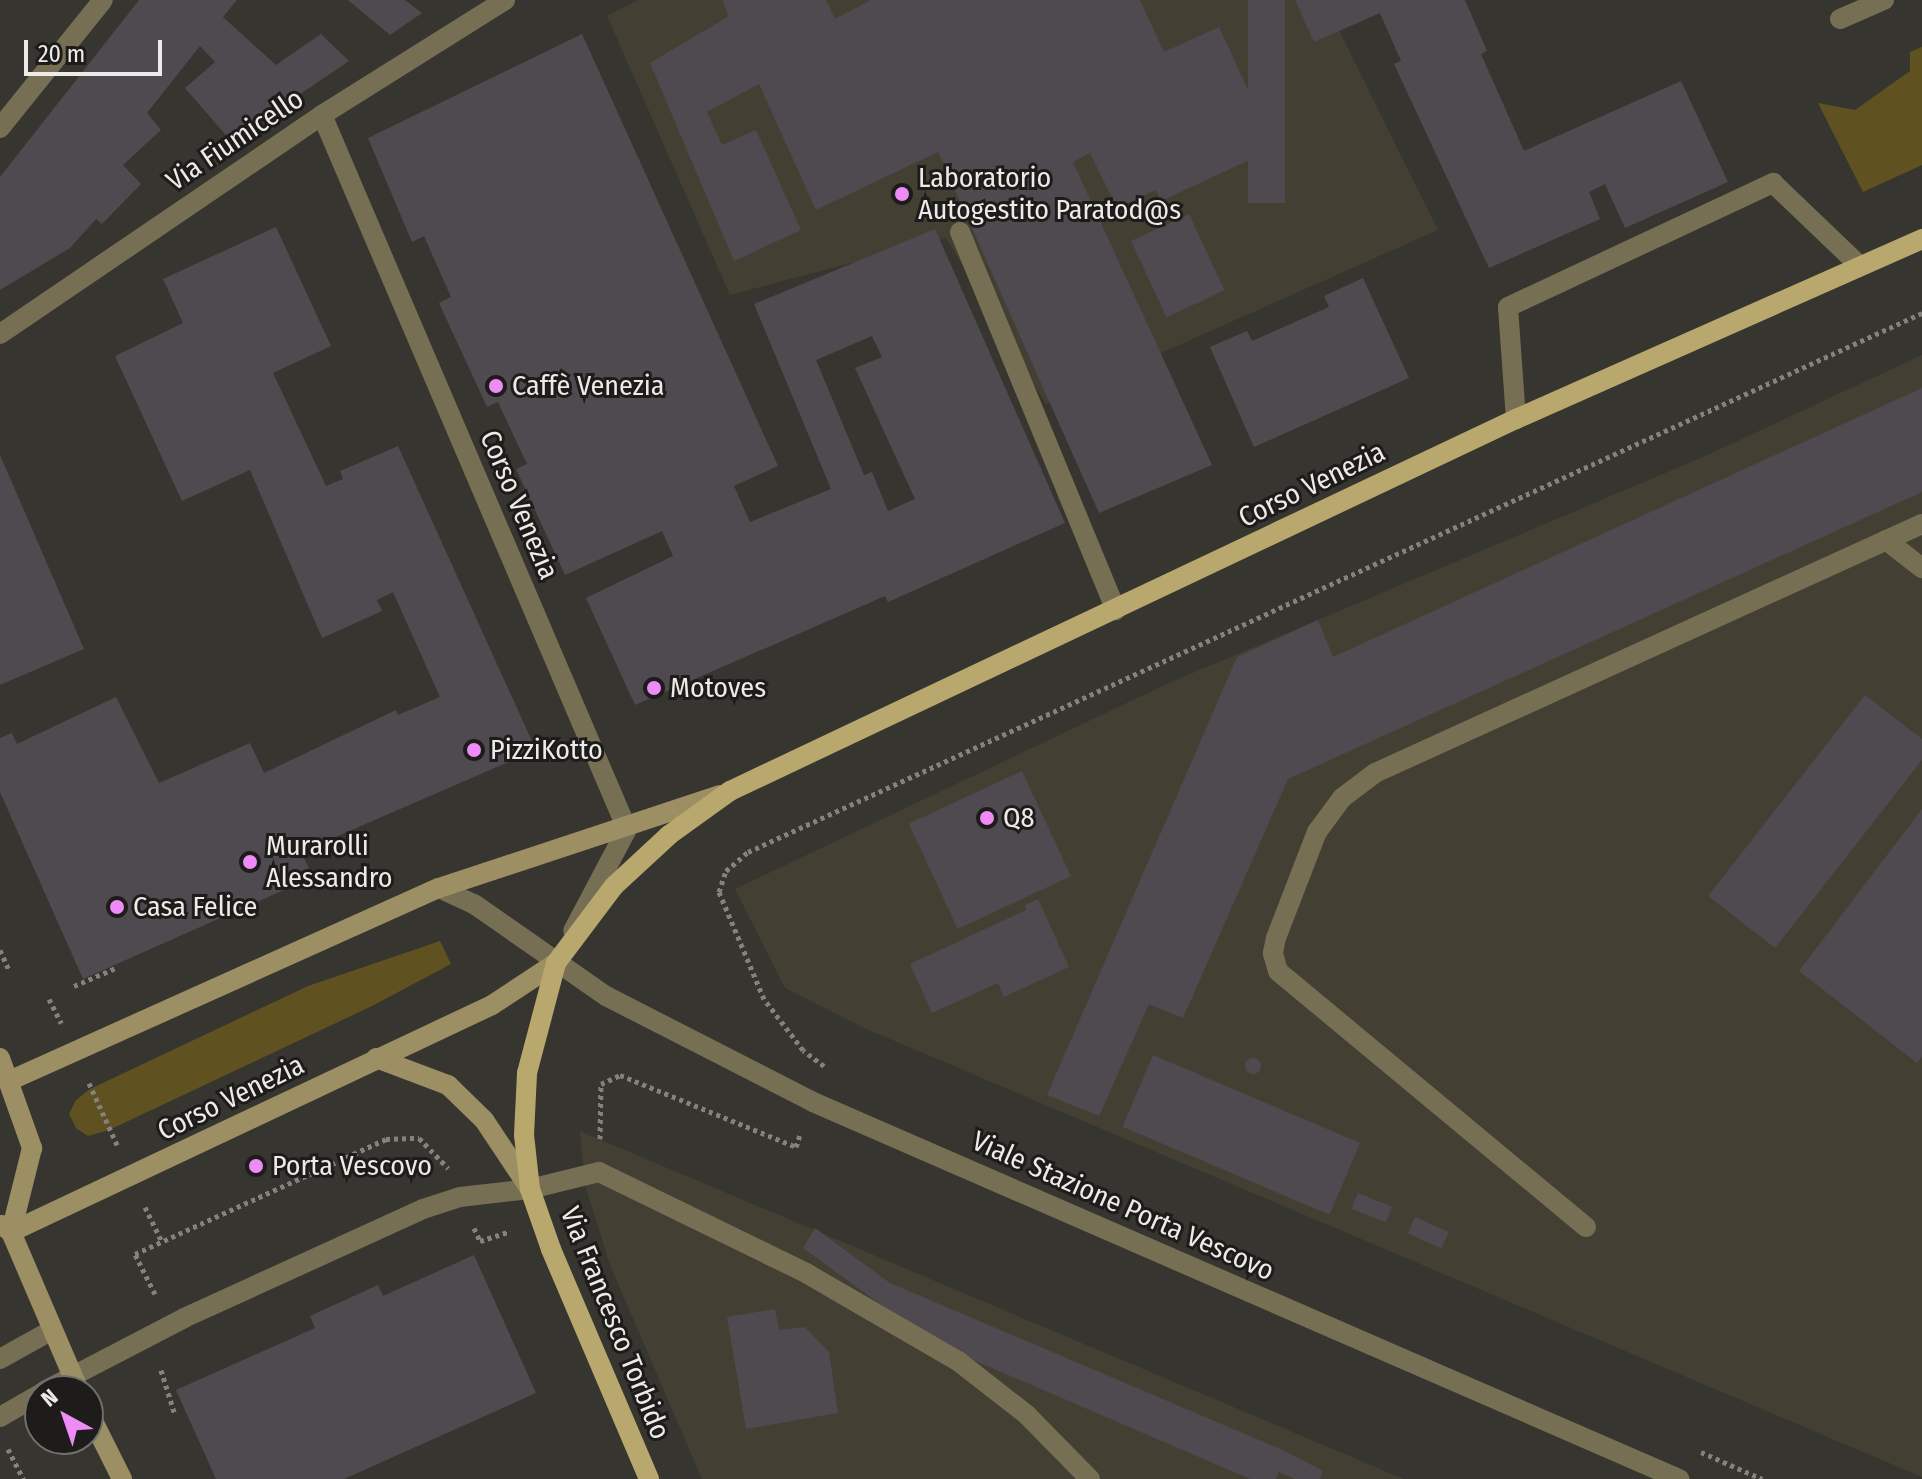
<!DOCTYPE html>
<meta charset="utf-8">
<style>
body{margin:0}
#map{position:relative;width:1922px;height:1479px;overflow:hidden;background:#37352f;font-family:"Fira Sans Condensed",sans-serif}
div>[style]{position:absolute}
[style*='--x']{left:calc(var(--x)*1px);top:calc(var(--y)*1px);width:calc(var(--w)*1px);rotate:calc(var(--a)*1deg)}
.built>*{inset:0;background:#433f33}
.green>*{inset:0;background:#5f5220}
.building>*{inset:0;background:#4f4a50;transform-origin:0 0}
.round{border-radius:50%}
.path>*{height:5px;margin-top:-2.5px;transform-origin:0;background:repeating-linear-gradient(90deg,#84827d 0 4px,transparent 0 8px)}
.service>*{height:20px;margin:-10px;padding:0 10px;transform-origin:10px;border-radius:10px;background:#776f54}
.minor>*{height:20px;margin:-10px;padding:0 10px;transform-origin:10px;border-radius:10px;background:#776f54}
.tertiary>*{height:20px;margin:-10px;padding:0 10px;transform-origin:10px;border-radius:10px;background:#776f54}
.secondary>*{height:20px;margin:-10px;padding:0 10px;transform-origin:10px;border-radius:10px;background:#9c8f63}
.primary>*{height:20px;margin:-10px;padding:0 10px;transform-origin:10px;border-radius:10px;background:#b8a86e}
.dots>*{width:22px;height:22px;translate:-50% -50%;box-sizing:border-box;border:4px solid #1d1c1a;border-radius:50%}
span{translate:-50% -50%;white-space:nowrap;text-align:center;line-height:1.15;-webkit-text-stroke:6px #1d1c1a;paint-order:stroke}
.street-label{font-size:28px;color:#ecebe7}
.poi-label{font-size:28px;color:#ecebe7}
.left{translate:0 -50%;text-align:left}
.north{position:absolute;left:24px;top:1375px;width:80px;height:80px;box-sizing:border-box;background:#1d1c1a;border:2px solid #706f6c;border-radius:50%;rotate:320deg;font-size:22px;font-weight:700;line-height:32px;text-align:center;color:#ecebe7}
.north::after{content:'';display:block;margin:auto;width:28px;height:36px;background:#ef8bf7;clip-path:polygon(50% 0,100% 100%,50% 72%,0 100%)}
.scale{position:absolute;left:24px;top:40px;width:138px;height:36px;box-sizing:border-box;border:4px solid #ecebe7;border-top:0;padding-left:10px;font-size:24px;line-height:28px;white-space:nowrap;color:#ecebe7;-webkit-text-stroke:6px #1d1c1a;paint-order:stroke}
</style>
<div id="map">
<div class="built">
<i style="clip-path:polygon(638px 0,1324px 0,1438px 230px,1046px 404px,946px 238px,730px 295px,607px 16px)"></i>
<i style="clip-path:polygon(1922px 355px,1922px 1477px,864px 1028px,785px 988px,735px 889px,1169px 683px,1703px 457px)"></i>
<i style="clip-path:polygon(580px 1131px,1404px 1479px,702px 1479px,610px 1265px,585px 1185px)"></i>
</div>
<div class="green">
<i style="clip-path:polygon(1922px 47px,1922px 165px,1863px 192px,1818px 103px,1855px 110px,1910px 71px,1910px 52px)"></i>
<i style="clip-path:polygon(440px 941px,451px 964px,372px 1006px,109px 1130px,88px 1136px,76px 1128px,69px 1114px,76px 1100px,90px 1089px,308px 986px)"></i>
</div>
<div class="building">
<i style="clip-path:polygon(139px 0,237px 0,223px 17px,276px 65px,321px 34px,349px 61px,231px 141px,185px 88px,215px 62px,200px 46px,147px 113px,161px 130px,123px 165px,141px 184px,102px 224px,96px 219px,70px 248px,0 290px,0 177px)"></i>
<i style="clip-path:polygon(348px 0,405px 0,422px 13px,390px 35px)"></i>
<i style="clip-path:polygon(722px 0,826px 0,835px 19px,871px 0,1140px 0,1164px 52px,1219px 27px,1275px 148px,1161px 201px,1156px 190px,1117px 208px,1090px 153px,1073px 162px,1212px 465px,1099px 513px,938px 152px,816px 210px,759px 84px,707px 112px,722px 145px,756px 130px,801px 230px,734px 261px,650px 63px,729px 16px)"></i>
<i style="left:1248px;top:0;width:37px;height:203px"></i>
<i style="clip-path:polygon(1295px 0,1465px 0,1487px 51px,1481px 54px,1524px 151px,1681px 81px,1728px 182px,1625px 228px,1605px 184px,1589px 192px,1600px 219px,1489px 268px,1394px 64px,1401px 61px,1380px 13px,1314px 42px)"></i>
<i style="clip-path:polygon(evenodd,582px 34px,778px 466px,734px 486px,750px 522px,831px 489px,754px 304px,935px 229px,1065px 523px,888px 602px,885px 596px,635px 705px,586px 598px,673px 556px,662px 531px,565px 575px,516px 469px,527px 464px,498px 402px,487px 407px,439px 303px,451px 297px,424px 236px,412px 242px,368px 138px,582px 34px,872px 336px,882px 357px,855px 368px,915px 499px,888px 511px,872px 472px,864px 475px,816px 360px,872px 336px)"></i>
<i style="left:1189px;top:214px;width:84px;height:64px;rotate:65deg"></i>
<i style="clip-path:polygon(276px 227px,331px 346px,273px 373px,326px 486px,343px 479px,340px 471px,398px 446px,536px 750px,301px 852px,313px 877px,83px 979px,0 792px,0 738px,12px 733px,17px 744px,116px 697px,159px 783px,250px 743px,264px 773px,396px 710px,398px 715px,440px 697px,393px 592px,377px 600px,382px 611px,322px 638px,250px 470px,182px 501px,115px 356px,183px 323px,163px 279px)"></i>
<i style="clip-path:polygon(1363px 278px,1409px 378px,1254px 447px,1210px 347px,1247px 331px,1252px 341px,1329px 307px,1324px 296px)"></i>
<i style="clip-path:polygon(1922px 388px,1922px 492px,1288px 779px,1183px 1018px,1149px 1004px,1099px 1116px,1047px 1095px,1237px 657px,1318px 620px,1333px 657px)"></i>
<i style="clip-path:polygon(0 455px,84px 649px,0 685px)"></i>
<i style="clip-path:polygon(1865px 695px,1922px 739px,1922px 760px,1775px 948px,1708px 896px)"></i>
<i style="left:1022px;top:771px;width:116px;height:125px;rotate:65deg"></i>
<i style="clip-path:polygon(1922px 809px,1922px 1057px,1917px 1063px,1799px 971px)"></i>
<i style="clip-path:polygon(1038px 899px,1069px 967px,1004px 997px,998px 983px,932px 1013px,910px 964px,1026px 910px,1025px 905px)"></i>
<i style="left:1153px;top:1055px;width:225px;height:78px;rotate:23deg"></i>
<i class="round" style="left:1245px;top:1058px;width:16px;height:16px"></i>
<i style="left:1358px;top:1193px;width:37px;height:17px;rotate:22deg"></i>
<i style="left:1415px;top:1217px;width:37px;height:18px;rotate:24deg"></i>
<i style="clip-path:polygon(815px 1228px,890px 1283px,1285px 1451px,1323px 1471px,1320px 1479px,1295px 1479px,1279px 1472px,1276px 1479px,1250px 1479px,971px 1359px,902px 1320px,803px 1248px)"></i>
<i style="clip-path:polygon(474px 1255px,536px 1393px,344px 1479px,216px 1479px,176px 1390px,315px 1328px,310px 1316px,378px 1285px,383px 1296px)"></i>
<i style="clip-path:polygon(775px 1309px,779px 1330px,805px 1327px,829px 1352px,838px 1413px,746px 1429px,727px 1317px)"></i>
</div>
<div class="path">
<i style="--x:0;--y:950;--w:22;--a:66"></i>
<i style="--x:74;--y:986;--w:48;--a:-23.4"></i>
<i style="--x:49;--y:999;--w:27;--a:63"></i>
<i style="--x:824;--y:1066;--w:26;--a:-143"></i>
<i style="--x:803;--y:1050;--w:64;--a:-127.4"></i>
<i style="--x:764;--y:999;--w:116;--a:-112.8"></i>
<i style="--x:719;--y:892;--w:22;--a:-72"></i>
<i style="--x:726;--y:871;--w:29;--a:-41"></i>
<i style="--x:748;--y:852;--w:1292;--a:-24.66"></i>
<i style="--x:89;--y:1083;--w:70;--a:65.6"></i>
<i style="--x:600;--y:1139;--w:55;--a:-89"></i>
<i style="--x:601;--y:1084;--w:21;--a:-25"></i>
<i style="--x:620;--y:1075;--w:190;--a:22.2"></i>
<i style="--x:796;--y:1147;--w:16;--a:-72"></i>
<i style="--x:145;--y:1207;--w:39;--a:64"></i>
<i style="--x:474;--y:1228;--w:14;--a:65"></i>
<i style="--x:480;--y:1241;--w:32;--a:-18"></i>
<i style="--x:155;--y:1294;--w:45;--a:-116.6"></i>
<i style="--x:135;--y:1254;--w:276;--a:-24.6"></i>
<i style="--x:386;--y:1139;--w:33;--a:-2"></i>
<i style="--x:419;--y:1138;--w:42;--a:46"></i>
<i style="--x:161;--y:1370;--w:47;--a:72.7"></i>
<i style="--x:8;--y:1449;--w:34;--a:63"></i>
<i style="--x:1701;--y:1452;--w:67;--a:23.9"></i>
</div>
<div class="service">
<i style="--x:1840;--y:19;--w:48;--a:-23.4"></i>
<i style="--x:960;--y:232;--w:409;--a:67.6"></i>
<i style="--x:1516;--y:419;--w:112;--a:-94.1"></i>
<i style="--x:1508;--y:307;--w:293;--a:-25.1"></i>
<i style="--x:1773;--y:183;--w:120;--a:43.7"></i>
<i style="--x:1886;--y:540;--w:46;--a:37.9"></i>
<i style="--x:530;--y:1189;--w:71;--a:-13.8"></i>
<i style="--x:599;--y:1172;--w:230;--a:26"></i>
<i style="--x:806;--y:1273;--w:176;--a:30.1"></i>
<i style="--x:958;--y:1361;--w:88;--a:38"></i>
<i style="--x:1027;--y:1415;--w:90;--a:45.5"></i>
<i style="--x:1586;--y:1227;--w:400;--a:-140.3"></i>
<i style="--x:1278;--y:971;--w:19;--a:-106"></i>
<i style="--x:1273;--y:953;--w:15;--a:-79"></i>
<i style="--x:1276;--y:938;--w:114;--a:-68.9"></i>
<i style="--x:1317;--y:832;--w:42;--a:-53.7"></i>
<i style="--x:1342;--y:798;--w:41;--a:-37.1"></i>
<i style="--x:1375;--y:773;--w:601;--a:-24.48"></i>
</div>
<div class="minor">
<i style="--x:322;--y:115;--w:776;--a:66.87"></i>
<i style="--x:627;--y:829;--w:115;--a:117.9"></i>
<i style="--x:0;--y:128;--w:164;--a:-51.2"></i>
<i style="--x:0;--y:334;--w:389;--a:-34.2"></i>
<i style="--x:322;--y:115;--w:216;--a:-32.1"></i>
<i style="--x:439;--y:888;--w:38;--a:25"></i>
<i style="--x:474;--y:904;--w:161;--a:34.9"></i>
<i style="--x:606;--y:996;--w:233;--a:27.1"></i>
<i style="--x:813;--y:1102;--w:945;--a:23.53"></i>
</div>
<div class="tertiary">
<i style="--x:0;--y:1359;--w:57;--a:-29.2"></i>
<i style="--x:44;--y:1391;--w:158;--a:-27.5"></i>
<i style="--x:184;--y:1318;--w:263;--a:-24.5"></i>
<i style="--x:423;--y:1209;--w:39;--a:-18"></i>
<i style="--x:460;--y:1197;--w:70;--a:-6.5"></i>
<i style="--x:0;--y:1417;--w:46;--a:-29.9"></i>
</div>
<div class="secondary">
<i style="--x:0;--y:1058;--w:96;--a:70.4"></i>
<i style="--x:32;--y:1148;--w:87;--a:104"></i>
<i style="--x:376;--y:1058;--w:77;--a:20.6"></i>
<i style="--x:448;--y:1085;--w:50;--a:44.2"></i>
<i style="--x:484;--y:1120;--w:83;--a:56.3"></i>
<i style="--x:9;--y:1081;--w:471;--a:-24.2"></i>
<i style="--x:439;--y:888;--w:296;--a:-18.3"></i>
<i style="--x:2;--y:1225;--w:11;--a:38"></i>
<i style="--x:11;--y:1232;--w:173;--a:66.8"></i>
<i style="--x:11;--y:1232;--w:532;--a:-25.26"></i>
<i style="--x:492;--y:1005;--w:77;--a:-33.3"></i>
<i style="--x:88;--y:1411;--w:76;--a:63.4"></i>
</div>
<div class="primary">
<i style="--x:649;--y:1479;--w:250;--a:-113.1"></i>
<i style="--x:551;--y:1249;--w:64;--a:-109.3"></i>
<i style="--x:530;--y:1189;--w:54;--a:-96.3"></i>
<i style="--x:524;--y:1135;--w:62;--a:-87.2"></i>
<i style="--x:527;--y:1073;--w:114;--a:-75.2"></i>
<i style="--x:556;--y:963;--w:96;--a:-53"></i>
<i style="--x:614;--y:886;--w:75;--a:-42.8"></i>
<i style="--x:669;--y:835;--w:75;--a:-35.8"></i>
<i style="--x:730;--y:791;--w:870;--a:-25.33"></i>
<i style="--x:1516;--y:419;--w:444;--a:-23.9"></i>
</div>
<div class="dots">
<i style="left:902px;top:194px;background:#ef8bf7"></i>
<i style="left:496px;top:386px;background:#ef8bf7"></i>
<i style="left:654px;top:688px;background:#ef8bf7"></i>
<i style="left:474px;top:750px;background:#ef8bf7"></i>
<i style="left:987px;top:818px;background:#ef8bf7"></i>
<i style="left:250px;top:862px;background:#ef8bf7"></i>
<i style="left:117px;top:907px;background:#ef8bf7"></i>
<i style="left:256px;top:1166px;background:#ef8bf7"></i>
</div>
<div class="street-label">
<span style="left:235px;top:140px;rotate:-34deg">Via Fiumicello</span>
<span style="left:1312px;top:485px;rotate:-26deg">Corso Venezia</span>
<span style="left:519px;top:505px;rotate:67deg">Corso Venezia</span>
<span style="left:231px;top:1098px;rotate:-26deg">Corso Venezia</span>
<span style="left:1123px;top:1206px;rotate:24deg">Viale Stazione Porta Vescovo</span>
<span style="left:615px;top:1323px;rotate:68deg">Via Francesco Torbido</span>
</div>
<div class="poi-label">
<span class="left" style="left:918px;top:194px">Laboratorio<br>Autogestito Paratod@s</span>
<span class="left" style="left:512px;top:386px">Caffè Venezia</span>
<span class="left" style="left:670px;top:688px">Motoves</span>
<span class="left" style="left:490px;top:750px">PizziKotto</span>
<span class="left" style="left:1003px;top:818px">Q8</span>
<span class="left" style="left:266px;top:862px">Murarolli<br>Alessandro</span>
<span class="left" style="left:133px;top:907px">Casa Felice</span>
<span class="left" style="left:272px;top:1166px">Porta Vescovo</span>
</div>
<div class="north">N</div>
<div class="scale">20 m</div>
</div>
